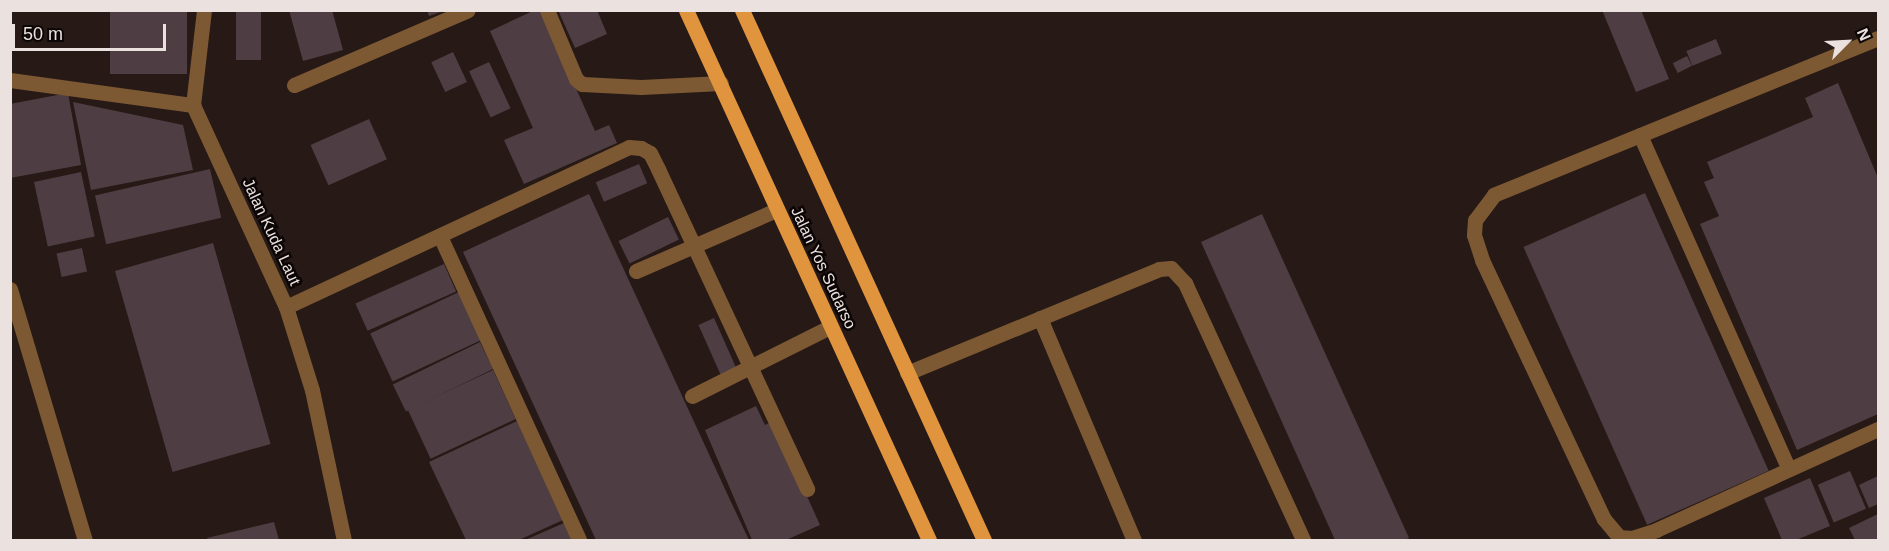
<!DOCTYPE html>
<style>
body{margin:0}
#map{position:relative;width:1889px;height:551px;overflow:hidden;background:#271916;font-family:Arial,sans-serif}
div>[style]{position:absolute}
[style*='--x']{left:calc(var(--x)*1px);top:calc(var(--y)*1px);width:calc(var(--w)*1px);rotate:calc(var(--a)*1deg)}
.building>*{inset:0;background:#4e3e43;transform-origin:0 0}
.minor>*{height:15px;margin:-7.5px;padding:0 7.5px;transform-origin:7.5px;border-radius:7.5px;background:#7d5933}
.major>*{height:15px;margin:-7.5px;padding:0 7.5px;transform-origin:7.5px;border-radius:7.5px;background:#e0943d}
span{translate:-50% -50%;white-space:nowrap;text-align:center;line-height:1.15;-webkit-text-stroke:5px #0b0605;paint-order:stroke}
.street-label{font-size:16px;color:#ebe1df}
.frame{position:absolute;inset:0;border:12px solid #ebe1df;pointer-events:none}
.north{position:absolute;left:1817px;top:12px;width:60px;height:60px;-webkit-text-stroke:4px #0b0605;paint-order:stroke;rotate:66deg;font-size:16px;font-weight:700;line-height:24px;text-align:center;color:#ebe1df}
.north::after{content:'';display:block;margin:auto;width:21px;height:27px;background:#ebe1df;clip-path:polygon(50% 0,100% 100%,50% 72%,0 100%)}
.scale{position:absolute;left:12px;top:24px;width:154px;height:27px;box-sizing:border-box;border:3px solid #ebe1df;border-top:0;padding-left:8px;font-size:18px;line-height:21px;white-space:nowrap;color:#ebe1df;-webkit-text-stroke:4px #0b0605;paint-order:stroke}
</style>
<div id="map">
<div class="building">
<i style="left:110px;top:10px;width:77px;height:64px"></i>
<i style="left:236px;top:10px;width:25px;height:50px"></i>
<i style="clip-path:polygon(289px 10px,332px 10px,343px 50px,303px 61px)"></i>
<i style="clip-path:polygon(427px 10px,443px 10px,443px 11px,429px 16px)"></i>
<i style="clip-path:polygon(535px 10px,541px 10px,595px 131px,609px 125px,617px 143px,524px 184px,504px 140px,533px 128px,490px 31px)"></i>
<i style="clip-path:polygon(558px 10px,597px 10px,607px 34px,575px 48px)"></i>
<i style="clip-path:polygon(1602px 10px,1641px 10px,1669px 79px,1636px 92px)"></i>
<i style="left:1716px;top:39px;width:16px;height:32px;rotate:68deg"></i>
<i style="left:453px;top:52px;width:33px;height:24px;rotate:65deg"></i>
<i style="left:1687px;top:56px;width:11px;height:16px;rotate:63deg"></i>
<i style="left:489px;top:62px;width:51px;height:22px;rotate:65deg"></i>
<i style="clip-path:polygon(1838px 83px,1878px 178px,1878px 414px,1797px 450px,1700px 224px,1719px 216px,1704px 182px,1714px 178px,1707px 162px,1813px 117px,1805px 98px)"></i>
<i style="clip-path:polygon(68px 93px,81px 165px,10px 178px,10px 104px)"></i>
<i style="clip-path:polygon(73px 102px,183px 125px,193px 170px,91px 190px)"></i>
<i style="left:369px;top:119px;width:44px;height:64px;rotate:66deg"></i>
<i style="left:639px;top:164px;width:21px;height:47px;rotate:67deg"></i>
<i style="left:210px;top:169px;width:50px;height:118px;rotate:77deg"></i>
<i style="left:81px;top:172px;width:66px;height:48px;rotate:78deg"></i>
<i style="left:1645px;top:193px;width:304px;height:133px;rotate:66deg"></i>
<i style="clip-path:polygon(589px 194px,731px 502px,749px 540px,596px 540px,463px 252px)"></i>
<i style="clip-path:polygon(1262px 214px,1409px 538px,1404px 540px,1335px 540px,1201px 242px)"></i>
<i style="left:668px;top:217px;width:25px;height:55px;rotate:64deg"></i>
<i style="left:213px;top:243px;width:209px;height:102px;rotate:74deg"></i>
<i style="left:82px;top:248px;width:24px;height:26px;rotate:78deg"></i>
<i style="left:444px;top:264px;width:30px;height:97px;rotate:66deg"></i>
<i style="left:459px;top:292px;width:53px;height:98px;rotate:65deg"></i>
<i style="left:714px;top:318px;width:56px;height:17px;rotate:66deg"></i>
<i style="left:480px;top:342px;width:30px;height:97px;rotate:64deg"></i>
<i style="left:493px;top:370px;width:54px;height:94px;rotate:65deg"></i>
<i style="clip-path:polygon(756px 406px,765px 425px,773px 421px,820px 525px,786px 540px,752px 540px,705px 430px)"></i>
<i style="clip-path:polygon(517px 421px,563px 520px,519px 540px,466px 540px,429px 462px)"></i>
<i style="left:1850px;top:471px;width:41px;height:35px;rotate:67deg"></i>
<i style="clip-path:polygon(1878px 476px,1878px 504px,1869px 508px,1859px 485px)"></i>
<i style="clip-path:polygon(1810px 478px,1830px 526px,1796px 540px,1782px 540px,1764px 498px)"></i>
<i style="clip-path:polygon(1878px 514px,1878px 540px,1855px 540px,1849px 528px)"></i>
<i style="clip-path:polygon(274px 522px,279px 540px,208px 540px,207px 538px)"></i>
<i style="clip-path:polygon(564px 523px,572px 540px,525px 540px)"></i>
</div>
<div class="minor">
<i style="--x:204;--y:10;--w:96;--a:96.6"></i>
<i style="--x:193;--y:105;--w:222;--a:65.3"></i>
<i style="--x:286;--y:307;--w:87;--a:72.6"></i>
<i style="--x:312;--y:390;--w:153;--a:78"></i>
<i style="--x:547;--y:10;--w:75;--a:67.2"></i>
<i style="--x:576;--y:79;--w:8;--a:40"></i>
<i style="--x:582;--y:84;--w:59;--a:2.9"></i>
<i style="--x:641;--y:87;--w:80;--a:-2.9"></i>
<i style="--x:1878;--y:38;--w:415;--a:157.8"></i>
<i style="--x:1494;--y:195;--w:31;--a:127"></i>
<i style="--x:1475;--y:220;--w:15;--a:94"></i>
<i style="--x:1474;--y:235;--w:26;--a:72"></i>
<i style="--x:1482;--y:260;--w:286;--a:64.8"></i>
<i style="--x:1604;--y:519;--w:23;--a:50"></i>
<i style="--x:1619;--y:537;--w:13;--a:4"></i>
<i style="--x:1632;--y:538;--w:25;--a:-18"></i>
<i style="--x:1656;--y:530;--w:244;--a:-24.5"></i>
<i style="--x:10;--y:80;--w:185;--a:7.8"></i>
<i style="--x:294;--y:85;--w:189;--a:-23.3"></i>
<i style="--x:1640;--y:135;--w:364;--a:66"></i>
<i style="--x:440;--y:236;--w:334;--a:65.4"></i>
<i style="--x:636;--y:271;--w:153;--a:-23.5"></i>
<i style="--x:10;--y:289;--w:262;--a:73.4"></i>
<i style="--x:286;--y:307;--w:378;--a:-25"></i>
<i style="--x:629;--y:147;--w:12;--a:5"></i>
<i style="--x:641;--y:148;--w:10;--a:29"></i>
<i style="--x:650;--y:153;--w:18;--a:63"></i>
<i style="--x:658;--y:169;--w:353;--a:65"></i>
<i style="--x:1040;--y:318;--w:241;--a:67.1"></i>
<i style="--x:907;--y:373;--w:273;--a:-22.4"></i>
<i style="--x:1159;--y:269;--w:12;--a:-5"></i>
<i style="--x:1171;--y:268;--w:21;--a:47"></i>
<i style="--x:1185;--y:283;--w:283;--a:65.3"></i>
<i style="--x:692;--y:396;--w:154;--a:-26.6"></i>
</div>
<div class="major">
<i style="--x:686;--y:10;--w:583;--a:65.37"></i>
<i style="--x:742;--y:10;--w:583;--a:65.46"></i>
</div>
<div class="street-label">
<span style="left:271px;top:232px;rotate:65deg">Jalan Kuda Laut</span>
<span style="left:823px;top:268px;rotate:65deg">Jalan Yos Sudarso</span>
</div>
<div class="frame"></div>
<div class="north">N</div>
<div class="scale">50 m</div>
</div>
